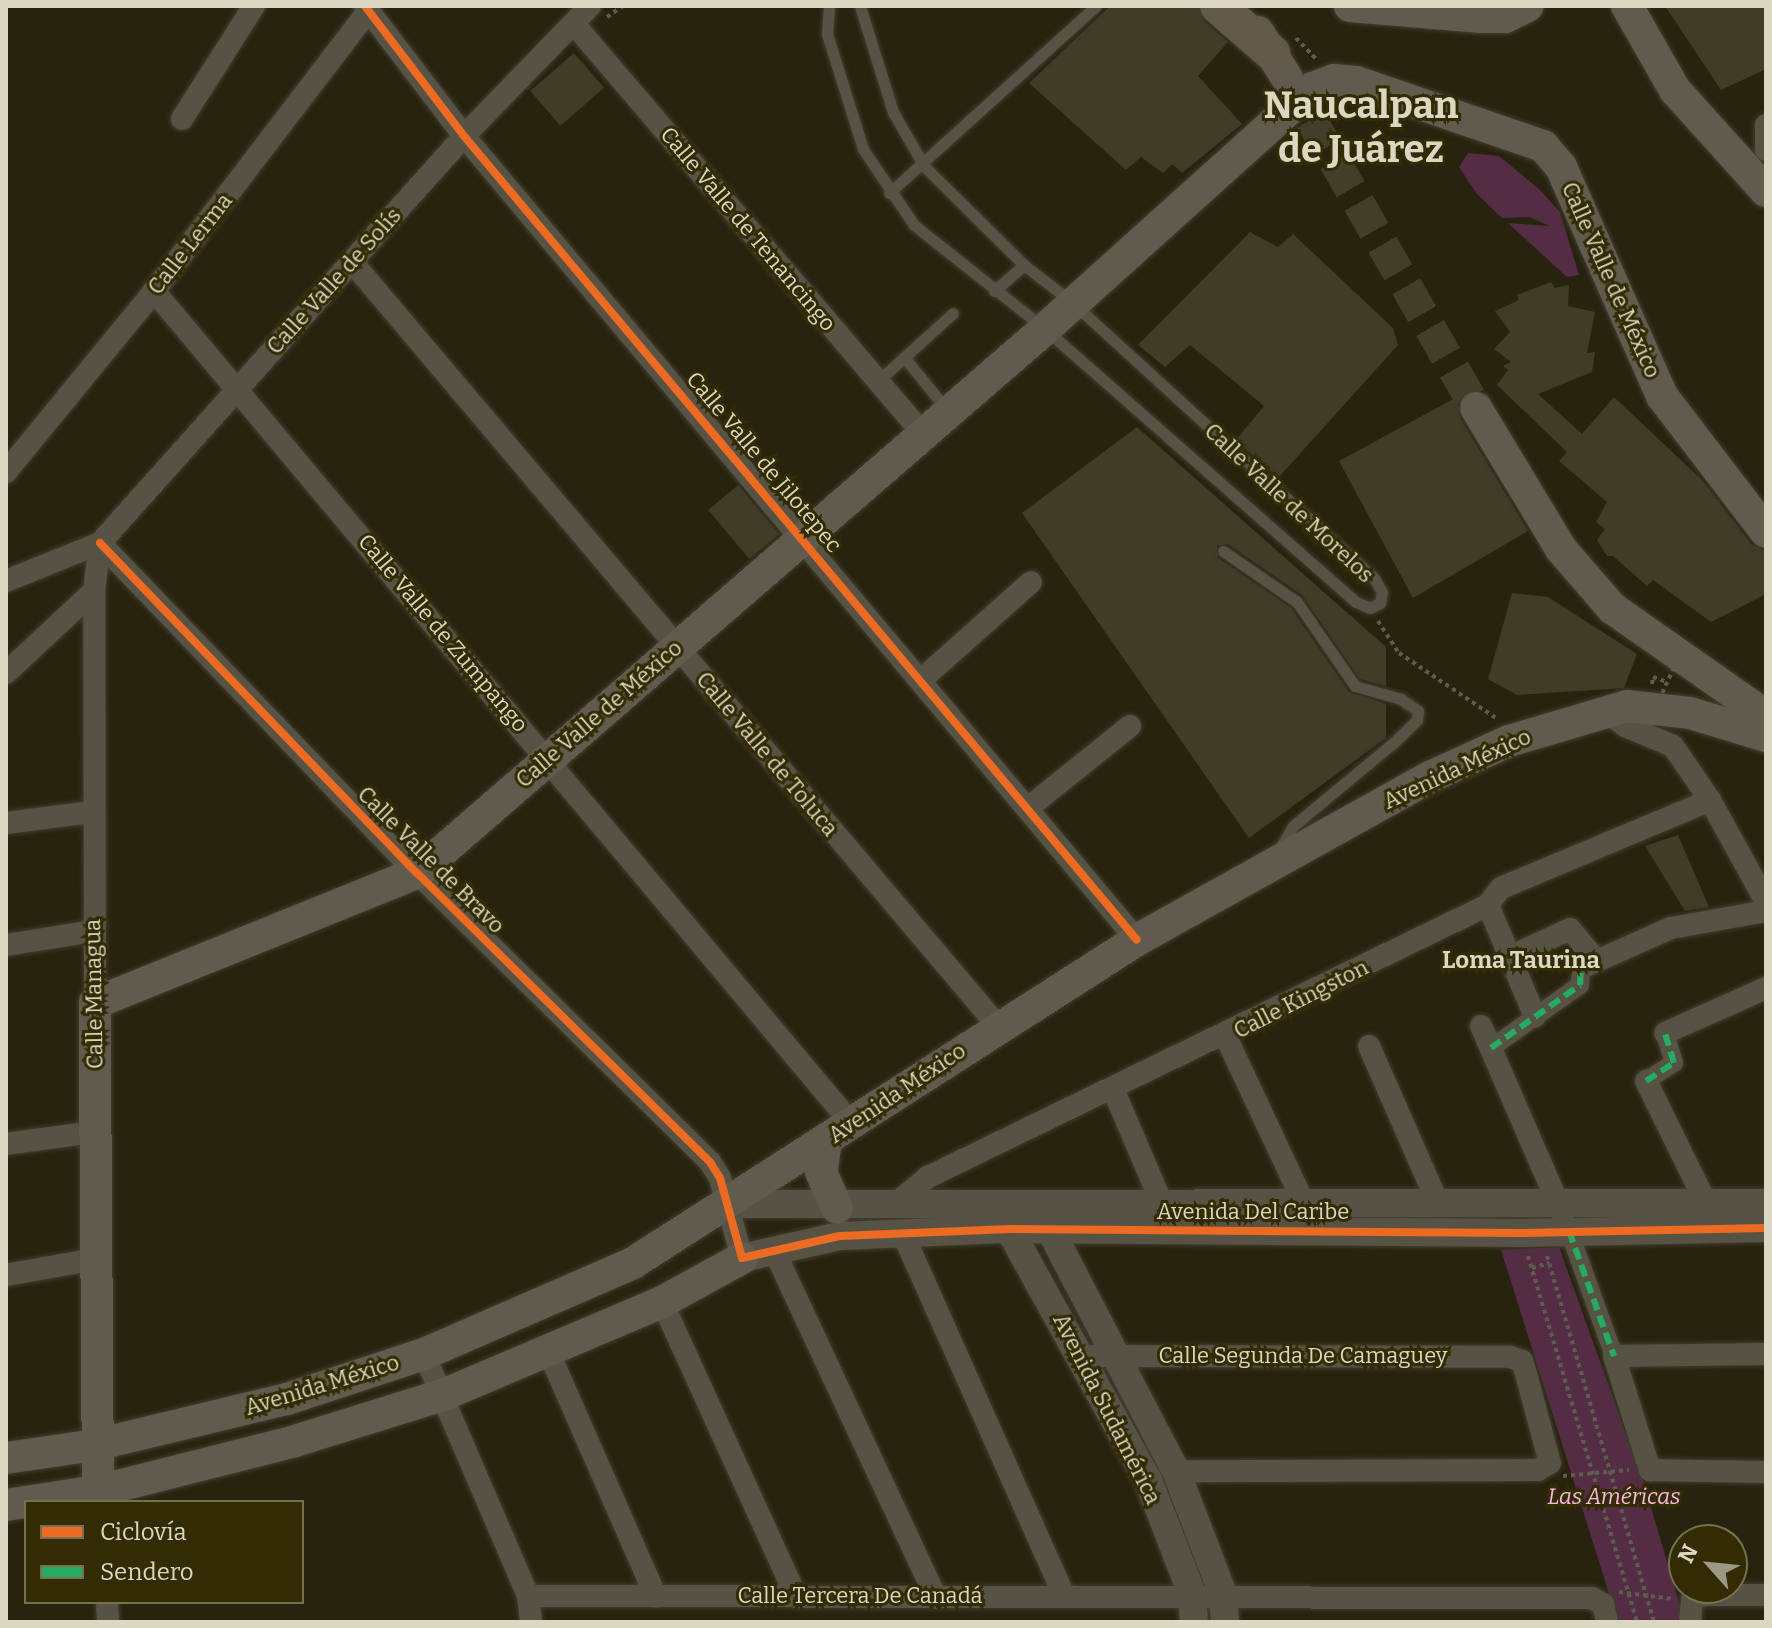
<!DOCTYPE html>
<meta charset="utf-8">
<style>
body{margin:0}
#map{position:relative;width:1772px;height:1628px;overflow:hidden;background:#28230e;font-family:Bitter,serif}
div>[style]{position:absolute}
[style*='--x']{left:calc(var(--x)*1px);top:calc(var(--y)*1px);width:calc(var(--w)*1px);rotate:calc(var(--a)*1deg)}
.green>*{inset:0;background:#542d45}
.building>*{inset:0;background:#403c27;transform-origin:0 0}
.secondary-tunnel>*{height:32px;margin-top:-16px;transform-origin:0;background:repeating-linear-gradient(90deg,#433e29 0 32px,transparent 0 48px)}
.path>*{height:4px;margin-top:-2px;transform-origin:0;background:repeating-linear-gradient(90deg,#5e5c4e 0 4px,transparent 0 8px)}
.roads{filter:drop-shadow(0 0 2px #413d30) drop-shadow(0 0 2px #413d30)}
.service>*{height:11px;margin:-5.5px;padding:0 5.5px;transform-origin:5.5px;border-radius:5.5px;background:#565344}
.pedestrian>*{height:18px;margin:-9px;padding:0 9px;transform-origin:9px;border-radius:9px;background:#565344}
.minor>*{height:22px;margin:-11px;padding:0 11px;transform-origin:11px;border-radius:11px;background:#565344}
.tertiary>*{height:28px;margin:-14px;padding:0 14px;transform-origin:14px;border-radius:14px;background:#565344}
.secondary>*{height:32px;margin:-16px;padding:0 16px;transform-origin:16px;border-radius:16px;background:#615b4d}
.primary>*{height:36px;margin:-18px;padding:0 18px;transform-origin:18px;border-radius:18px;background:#63594a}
.path-bridge>*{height:4px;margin-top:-2px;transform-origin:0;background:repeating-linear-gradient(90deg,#5e5c4e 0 4px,transparent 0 8px)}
.quiet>*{height:6px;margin-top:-3px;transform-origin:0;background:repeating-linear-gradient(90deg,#26ab63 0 12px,transparent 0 18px)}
.cycleway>*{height:8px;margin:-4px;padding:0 4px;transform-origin:4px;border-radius:4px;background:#ed6a23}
span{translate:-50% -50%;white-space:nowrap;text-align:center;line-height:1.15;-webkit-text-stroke:6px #322b03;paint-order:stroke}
.street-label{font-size:22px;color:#dbd7c2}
.park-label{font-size:22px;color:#fab7e3;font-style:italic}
.neighbourhood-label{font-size:24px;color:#dbd7c2;font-weight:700}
.town-label{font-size:38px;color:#dbd7c2;font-weight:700}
.frame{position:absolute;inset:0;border:8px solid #dbd7c2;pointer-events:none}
.legend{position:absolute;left:24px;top:1500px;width:280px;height:104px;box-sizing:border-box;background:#322b03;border:2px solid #76704f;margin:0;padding:10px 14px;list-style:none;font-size:24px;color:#dbd7c2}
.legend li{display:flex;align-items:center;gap:16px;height:40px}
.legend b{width:40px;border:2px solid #76704f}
.north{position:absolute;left:1668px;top:1524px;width:80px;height:80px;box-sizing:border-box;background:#322b03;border:2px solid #76704f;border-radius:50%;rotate:297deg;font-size:22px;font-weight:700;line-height:32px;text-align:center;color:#dbd7c2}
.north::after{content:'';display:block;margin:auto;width:28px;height:36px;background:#9c9883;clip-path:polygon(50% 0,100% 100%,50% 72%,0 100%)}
</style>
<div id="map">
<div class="green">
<i style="clip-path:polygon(1468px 153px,1499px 156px,1539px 189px,1560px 212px,1579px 275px,1567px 277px,1508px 223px,1550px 226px,1529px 217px,1502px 218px,1477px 194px,1459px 167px)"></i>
<i style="clip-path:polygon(1559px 1247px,1644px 1484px,1685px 1622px,1618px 1622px,1501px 1250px)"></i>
</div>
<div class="building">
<i style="clip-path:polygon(1110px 6px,1198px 6px,1204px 21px,1228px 42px,1198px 76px,1242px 124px,1182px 173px,1172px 164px,1163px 173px,1141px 157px,1126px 170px,1029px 83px)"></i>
<i style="clip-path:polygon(1665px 6px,1766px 6px,1766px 69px,1721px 90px)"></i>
<i style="left:574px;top:53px;width:46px;height:58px;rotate:49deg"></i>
<i style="clip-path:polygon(1250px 232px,1278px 247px,1293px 234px,1393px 328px,1398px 345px,1278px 478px,1236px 440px,1264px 406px,1190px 345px,1165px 367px,1138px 345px)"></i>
<i style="clip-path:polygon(1551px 282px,1555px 288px,1569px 285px,1568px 306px,1595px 312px,1587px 353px,1595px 352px,1592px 372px,1538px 394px,1582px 434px,1614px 397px,1703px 481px,1751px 544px,1764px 550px,1766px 594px,1711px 622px,1653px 580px,1647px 586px,1613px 556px,1607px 556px,1597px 540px,1605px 529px,1596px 522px,1607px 502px,1559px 461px,1567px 452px,1497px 385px,1508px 370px,1503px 366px,1511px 362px,1494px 349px,1510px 332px,1495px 311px,1519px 300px,1517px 295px)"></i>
<i style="clip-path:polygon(1457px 397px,1460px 418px,1528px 531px,1413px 598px,1339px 461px)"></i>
<i style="clip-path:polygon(1137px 427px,1386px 647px,1386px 686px,1360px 679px,1302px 595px,1228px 544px,1217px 546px,1218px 558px,1291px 608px,1349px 692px,1386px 704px,1386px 738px,1249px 838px,1022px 513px)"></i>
<i style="left:738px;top:485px;width:64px;height:39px;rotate:50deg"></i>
<i style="clip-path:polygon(1512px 593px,1548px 597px,1637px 654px,1624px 688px,1517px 695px,1488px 679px)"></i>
<i style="clip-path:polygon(1678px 835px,1709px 907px,1685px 911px,1645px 846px)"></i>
</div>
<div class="secondary-tunnel">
<i style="--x:1287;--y:78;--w:380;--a:60.2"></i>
</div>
<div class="path">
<i style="--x:607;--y:17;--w:19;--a:-35"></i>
<i style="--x:1296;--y:38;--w:32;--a:46"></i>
<i style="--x:1378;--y:621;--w:38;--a:57"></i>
<i style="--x:1399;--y:653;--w:117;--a:33.8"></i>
<i style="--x:1652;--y:684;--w:7;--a:-82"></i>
<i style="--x:1653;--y:677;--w:15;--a:20"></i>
<i style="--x:1528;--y:1256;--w:382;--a:73.4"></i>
<i style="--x:1547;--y:1256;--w:381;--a:73.7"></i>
<i style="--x:1532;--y:1268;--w:18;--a:-16"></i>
<i style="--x:1563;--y:1476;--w:66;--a:-5.2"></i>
<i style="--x:1619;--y:1592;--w:55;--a:7.3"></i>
</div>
<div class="roads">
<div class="service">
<i style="--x:829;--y:6;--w:28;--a:94"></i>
<i style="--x:827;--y:34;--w:121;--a:72.6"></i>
<i style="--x:863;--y:149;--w:92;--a:56.1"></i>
<i style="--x:914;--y:225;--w:167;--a:38.4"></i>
<i style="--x:1045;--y:329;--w:414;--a:41.3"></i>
<i style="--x:1356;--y:602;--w:15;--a:23"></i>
<i style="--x:1370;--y:608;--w:11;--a:-27"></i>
<i style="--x:1380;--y:603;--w:11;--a:-80"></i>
<i style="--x:1382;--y:592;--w:16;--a:-120"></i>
<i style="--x:1374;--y:578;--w:409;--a:-137.6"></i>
<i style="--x:1072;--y:302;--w:61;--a:-142.4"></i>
<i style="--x:1024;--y:265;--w:141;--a:-135.3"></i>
<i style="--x:924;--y:166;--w:62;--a:-119.9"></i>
<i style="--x:893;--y:112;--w:111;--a:-107.3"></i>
<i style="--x:889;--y:193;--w:279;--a:-42.1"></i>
<i style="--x:994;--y:291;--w:40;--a:-41"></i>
<i style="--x:904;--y:357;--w:68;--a:50.9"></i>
<i style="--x:878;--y:381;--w:101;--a:-42.2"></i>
<i style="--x:1223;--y:551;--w:90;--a:34.6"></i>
<i style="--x:1297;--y:602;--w:102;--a:55.4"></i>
<i style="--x:1355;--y:686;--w:48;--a:15.8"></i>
<i style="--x:1401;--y:699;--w:21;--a:35"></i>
<i style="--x:1418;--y:711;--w:9;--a:96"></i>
<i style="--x:1417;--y:720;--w:33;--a:136"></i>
<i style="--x:1393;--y:743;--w:130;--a:140.3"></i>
<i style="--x:1293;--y:826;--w:28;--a:120"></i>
</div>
<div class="pedestrian">
<i style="--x:1491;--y:1048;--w:109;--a:-35.3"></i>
<i style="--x:1580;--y:985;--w:17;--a:-87"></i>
<i style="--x:1646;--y:1081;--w:33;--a:-33"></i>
<i style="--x:1674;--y:1063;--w:31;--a:-107"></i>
<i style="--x:1569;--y:1231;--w:133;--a:70.2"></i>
</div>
<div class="minor">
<i style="--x:365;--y:6;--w:163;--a:52.7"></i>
<i style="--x:464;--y:136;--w:1048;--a:50.07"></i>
<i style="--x:574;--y:24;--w:538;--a:49.59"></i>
<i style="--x:182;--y:119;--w:134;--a:-57.5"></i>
<i style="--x:1766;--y:125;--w:25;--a:90"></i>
<i style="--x:352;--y:262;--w:999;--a:49.79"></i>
<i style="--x:154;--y:291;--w:1087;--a:50.04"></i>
<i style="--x:6;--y:472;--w:234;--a:-50.7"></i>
<i style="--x:154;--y:291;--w:352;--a:-52.6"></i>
<i style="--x:100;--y:543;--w:458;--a:46.2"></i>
<i style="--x:417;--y:873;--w:412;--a:44.6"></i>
<i style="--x:710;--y:1162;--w:19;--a:58"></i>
<i style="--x:720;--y:1178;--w:83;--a:74.6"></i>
<i style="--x:6;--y:581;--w:101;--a:-22"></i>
<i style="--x:100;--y:543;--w:546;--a:-48.19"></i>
<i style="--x:464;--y:136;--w:181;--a:-45.9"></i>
<i style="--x:6;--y:673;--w:120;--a:-43"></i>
<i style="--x:921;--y:680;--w:147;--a:-41.7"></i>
<i style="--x:1602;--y:709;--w:29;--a:36"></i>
<i style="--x:1625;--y:726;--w:52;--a:22.6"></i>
<i style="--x:1673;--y:746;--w:65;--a:55.6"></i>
<i style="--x:1710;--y:800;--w:116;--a:61.2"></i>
<i style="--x:1028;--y:808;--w:131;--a:-38.8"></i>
<i style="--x:6;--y:823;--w:87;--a:-7.3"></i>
<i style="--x:1488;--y:905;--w:121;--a:67.2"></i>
<i style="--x:6;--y:945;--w:88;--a:-9.1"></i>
<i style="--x:1512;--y:956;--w:64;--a:-25"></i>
<i style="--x:1570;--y:929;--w:40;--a:50"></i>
<i style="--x:1581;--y:968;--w:98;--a:-24"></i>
<i style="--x:1671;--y:928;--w:97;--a:-10.1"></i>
<i style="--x:95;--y:1003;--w:412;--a:-90.1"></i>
<i style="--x:94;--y:591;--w:48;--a:-82.9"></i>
<i style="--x:1481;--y:1026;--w:206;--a:66.5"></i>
<i style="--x:1665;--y:1033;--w:111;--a:-24"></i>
<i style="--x:1226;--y:1037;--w:195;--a:64.9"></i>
<i style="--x:1369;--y:1046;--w:169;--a:66.3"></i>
<i style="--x:1646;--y:1081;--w:136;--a:63.8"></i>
<i style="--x:1113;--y:1089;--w:125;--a:66.9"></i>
<i style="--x:6;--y:1144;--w:90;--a:-7.7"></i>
<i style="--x:894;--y:1205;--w:44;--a:-39.5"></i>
<i style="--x:928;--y:1177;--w:623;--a:-25.91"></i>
<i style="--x:1488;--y:905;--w:21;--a:-53"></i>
<i style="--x:1501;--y:888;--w:227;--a:-22.8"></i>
<i style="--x:903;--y:1234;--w:396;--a:66"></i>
<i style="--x:773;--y:1248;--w:386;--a:65"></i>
<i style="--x:6;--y:1275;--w:91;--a:-10.1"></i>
<i style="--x:662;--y:1302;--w:321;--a:65.5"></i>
<i style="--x:549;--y:1353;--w:266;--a:66.3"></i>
<i style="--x:424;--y:1354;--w:263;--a:66.7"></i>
<i style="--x:528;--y:1596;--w:26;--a:83"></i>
<i style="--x:1766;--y:1354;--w:152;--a:179.2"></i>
<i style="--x:1614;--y:1356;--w:120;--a:72.5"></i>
<i style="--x:1650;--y:1470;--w:116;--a:1"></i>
<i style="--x:1083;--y:1356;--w:427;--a:0.1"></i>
<i style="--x:1510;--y:1357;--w:13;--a:18"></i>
<i style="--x:1522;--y:1361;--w:9;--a:72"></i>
<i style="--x:1525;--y:1370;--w:96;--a:75"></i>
<i style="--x:1550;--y:1463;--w:14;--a:150"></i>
<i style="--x:1538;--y:1470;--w:362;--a:179.8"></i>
<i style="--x:528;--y:1596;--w:1064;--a:0.11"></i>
<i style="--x:1592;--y:1598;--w:13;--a:29"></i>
<i style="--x:1603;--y:1604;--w:18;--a:77"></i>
<i style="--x:107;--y:1602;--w:20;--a:87"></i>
<i style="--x:1690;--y:1622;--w:23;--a:-85"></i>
<i style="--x:1692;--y:1599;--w:13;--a:-18"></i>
<i style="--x:1704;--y:1595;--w:62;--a:0"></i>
</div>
<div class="tertiary">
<i style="--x:728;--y:1204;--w:1038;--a:-0.06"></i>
<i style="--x:1002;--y:1216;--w:302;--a:61.1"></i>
<i style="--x:1148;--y:1480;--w:122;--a:68.9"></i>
<i style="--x:1192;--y:1594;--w:28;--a:86"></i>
<i style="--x:1043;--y:1216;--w:288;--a:62.5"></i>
<i style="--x:1176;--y:1471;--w:132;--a:69.1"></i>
<i style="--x:1223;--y:1594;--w:28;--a:86"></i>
<i style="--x:742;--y:1258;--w:100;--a:-12.7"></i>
<i style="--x:840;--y:1236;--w:170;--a:-2.4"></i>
<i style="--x:1010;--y:1229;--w:512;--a:0.45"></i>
<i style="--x:1522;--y:1233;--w:244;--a:-1.2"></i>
</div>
<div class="secondary">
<i style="--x:1350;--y:6;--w:132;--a:4.8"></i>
<i style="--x:1482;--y:17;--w:23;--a:0"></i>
<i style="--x:1505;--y:17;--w:25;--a:-26"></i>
<i style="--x:1627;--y:6;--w:97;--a:60.3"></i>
<i style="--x:1675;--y:90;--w:136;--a:48"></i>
<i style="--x:1258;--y:32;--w:54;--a:57.8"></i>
<i style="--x:1476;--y:408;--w:165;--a:58.9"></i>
<i style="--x:1561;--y:549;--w:78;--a:49.2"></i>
<i style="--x:1612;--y:608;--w:188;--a:35"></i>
<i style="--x:826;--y:1142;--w:30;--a:99"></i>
<i style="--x:821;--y:1172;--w:39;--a:66"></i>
<i style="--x:6;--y:1458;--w:90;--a:-8.3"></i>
<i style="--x:95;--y:1445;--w:197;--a:-13.5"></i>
<i style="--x:287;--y:1399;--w:144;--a:-18.2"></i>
<i style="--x:424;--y:1354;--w:228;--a:-23.5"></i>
<i style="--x:633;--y:1263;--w:599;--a:-32.65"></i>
<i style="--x:1137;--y:940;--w:335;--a:-29.1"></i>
<i style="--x:1430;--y:777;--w:87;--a:-24.5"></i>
<i style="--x:1509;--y:741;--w:123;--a:-16.5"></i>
<i style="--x:1627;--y:706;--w:63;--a:6.3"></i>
<i style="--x:1690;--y:713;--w:79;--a:16.8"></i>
<i style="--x:98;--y:1491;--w:488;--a:-90.4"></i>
<i style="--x:95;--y:1003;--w:347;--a:-22"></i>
<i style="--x:417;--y:873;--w:831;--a:-40.9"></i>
<i style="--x:1045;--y:329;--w:360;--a:-42"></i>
<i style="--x:1313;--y:88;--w:22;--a:-21"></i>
<i style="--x:1334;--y:80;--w:22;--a:5"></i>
<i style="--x:1356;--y:82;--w:198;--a:18.9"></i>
<i style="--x:1543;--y:146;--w:28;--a:49"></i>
<i style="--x:1561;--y:167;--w:250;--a:66.2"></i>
<i style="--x:1662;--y:396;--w:171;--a:52.6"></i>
<i style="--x:6;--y:1505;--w:93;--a:-8.7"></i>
<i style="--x:98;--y:1491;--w:203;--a:-14.2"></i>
<i style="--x:295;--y:1441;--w:155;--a:-17.3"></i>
<i style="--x:443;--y:1395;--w:238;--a:-23"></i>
<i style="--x:662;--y:1302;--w:91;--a:-28.8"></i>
</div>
<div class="primary">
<i style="--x:1218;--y:6;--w:72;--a:41"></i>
</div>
</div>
<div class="path-bridge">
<i style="--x:1649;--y:722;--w:87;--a:-65.5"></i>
</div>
<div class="quiet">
<i style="--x:1491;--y:1048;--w:109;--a:-35.3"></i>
<i style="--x:1580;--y:985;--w:17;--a:-87"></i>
<i style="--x:1646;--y:1081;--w:33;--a:-33"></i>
<i style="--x:1674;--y:1063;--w:31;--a:-107"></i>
<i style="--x:1569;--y:1231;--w:133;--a:70.2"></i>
</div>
<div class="cycleway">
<i style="--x:365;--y:6;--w:163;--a:52.7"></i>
<i style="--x:464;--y:136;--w:1048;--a:50.07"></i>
<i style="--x:100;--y:543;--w:458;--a:46.2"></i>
<i style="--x:417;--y:873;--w:412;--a:44.6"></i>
<i style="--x:710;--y:1162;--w:19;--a:58"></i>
<i style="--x:720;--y:1178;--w:83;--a:74.6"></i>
<i style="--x:742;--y:1258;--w:100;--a:-12.7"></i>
<i style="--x:840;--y:1236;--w:170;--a:-2.4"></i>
<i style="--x:1010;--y:1229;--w:512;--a:0.45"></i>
<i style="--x:1522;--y:1233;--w:244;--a:-1.2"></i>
</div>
<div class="street-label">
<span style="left:748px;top:229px;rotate:50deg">Calle Valle de Tenancingo</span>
<span style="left:190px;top:244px;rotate:-52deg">Calle Lerma</span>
<span style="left:1611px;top:280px;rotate:66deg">Calle Valle de México</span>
<span style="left:334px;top:281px;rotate:-48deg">Calle Valle de Solís</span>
<span style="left:764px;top:462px;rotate:50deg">Calle Valle de Jilotepec</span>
<span style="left:1289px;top:503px;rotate:43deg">Calle Valle de Morelos</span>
<span style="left:443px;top:633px;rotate:50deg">Calle Valle de Zumpango</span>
<span style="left:599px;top:714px;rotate:-41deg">Calle Valle de México</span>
<span style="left:767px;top:754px;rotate:50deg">Calle Valle de Toluca</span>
<span style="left:1457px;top:769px;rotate:-25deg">Avenida México</span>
<span style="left:431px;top:860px;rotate:45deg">Calle Valle de Bravo</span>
<span style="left:94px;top:994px;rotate:-91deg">Calle Managua</span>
<span style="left:1301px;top:999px;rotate:-27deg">Calle Kingston</span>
<span style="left:897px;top:1093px;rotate:-34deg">Avenida México</span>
<span style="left:1253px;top:1212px">Avenida Del Caribe</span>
<span style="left:1303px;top:1356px">Calle Segunda De Camaguey</span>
<span style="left:322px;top:1385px;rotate:-17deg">Avenida México</span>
<span style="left:1107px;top:1409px;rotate:63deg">Avenida Sudamérica</span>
<span style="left:860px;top:1596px">Calle Tercera De Canadá</span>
</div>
<div class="park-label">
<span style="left:1614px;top:1497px">Las Américas</span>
</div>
<div class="neighbourhood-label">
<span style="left:1521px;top:961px">Loma Taurina</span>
</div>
<div class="town-label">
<span style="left:1361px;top:128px">Naucalpan<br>de Juárez</span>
</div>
<div class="frame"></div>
<ul class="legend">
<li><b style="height:10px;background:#ed6a23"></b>Ciclovía</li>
<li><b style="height:10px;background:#26ab63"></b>Sendero</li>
</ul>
<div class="north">N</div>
</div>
